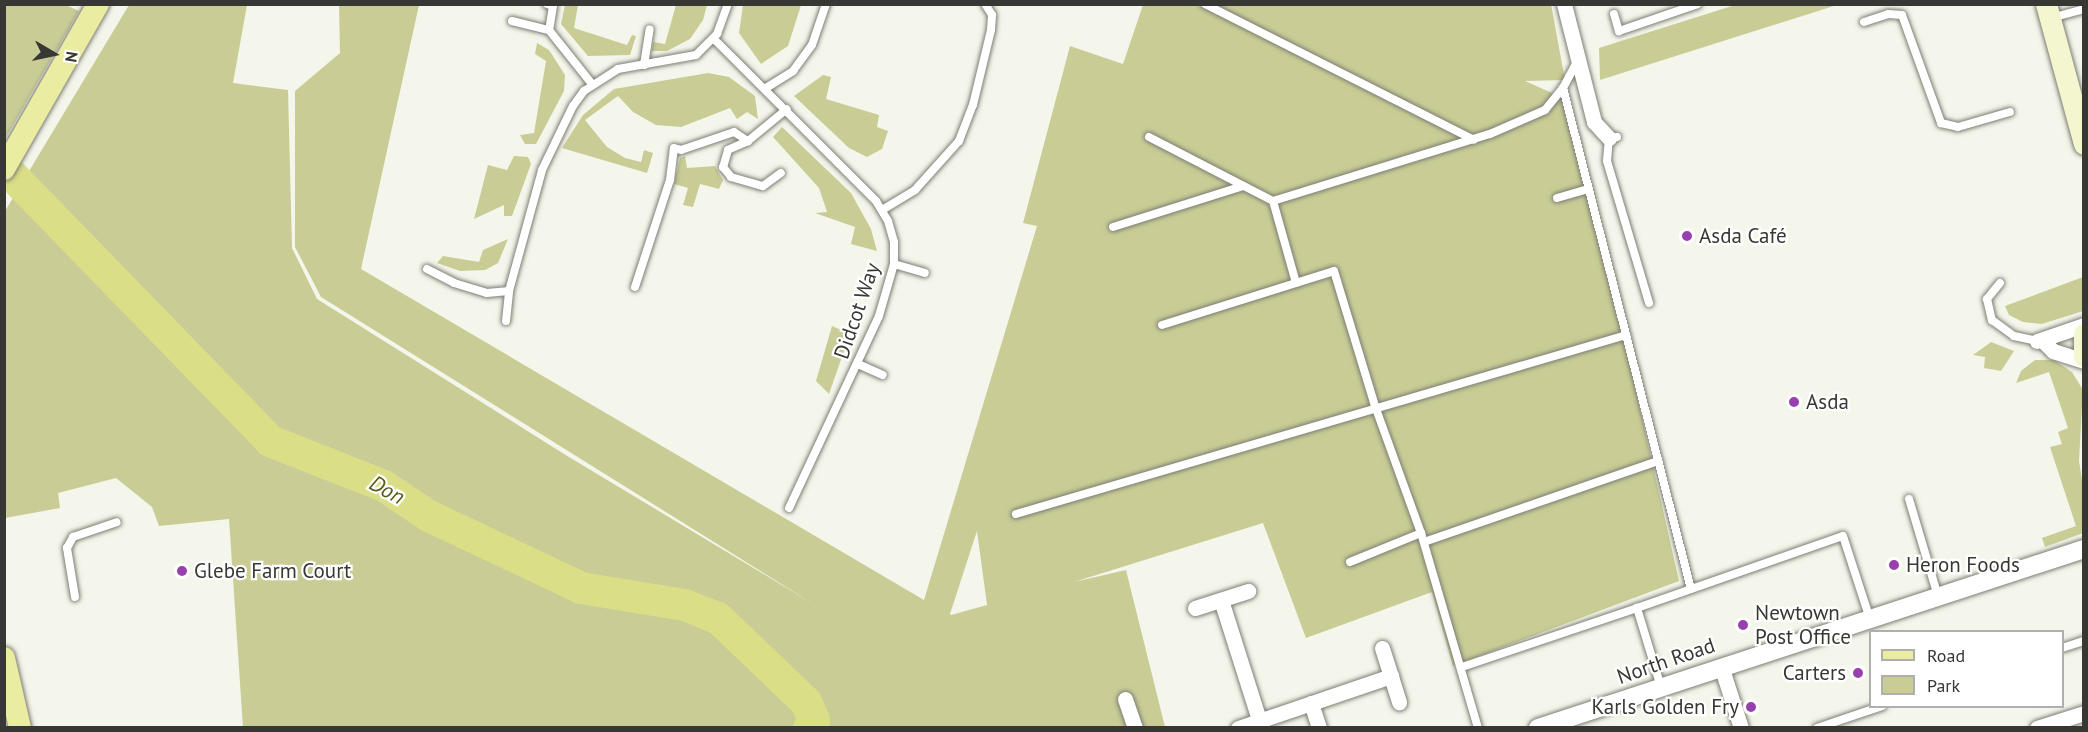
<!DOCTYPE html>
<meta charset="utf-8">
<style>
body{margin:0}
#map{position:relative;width:2088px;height:732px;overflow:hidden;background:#f5f6eb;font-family:"PT Sans",sans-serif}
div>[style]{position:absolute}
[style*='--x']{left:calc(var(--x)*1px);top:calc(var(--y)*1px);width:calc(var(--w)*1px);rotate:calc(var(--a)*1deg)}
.green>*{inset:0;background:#c9cd95}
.river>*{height:32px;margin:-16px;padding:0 16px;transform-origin:16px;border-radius:16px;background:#dade87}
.roads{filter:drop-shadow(0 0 2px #7d7d74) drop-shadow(0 0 2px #7d7d74)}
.service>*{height:8px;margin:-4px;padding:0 4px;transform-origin:4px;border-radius:4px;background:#fff}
.minor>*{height:15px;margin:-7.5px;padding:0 7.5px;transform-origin:7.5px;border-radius:7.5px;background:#fff}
.tertiary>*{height:18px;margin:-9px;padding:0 9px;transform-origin:9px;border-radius:9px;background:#fff}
.secondary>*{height:21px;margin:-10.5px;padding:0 10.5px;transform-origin:10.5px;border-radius:10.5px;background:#f4f6d0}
.primary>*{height:22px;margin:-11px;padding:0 11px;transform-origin:11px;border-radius:11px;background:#e9eca1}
.dots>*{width:16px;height:16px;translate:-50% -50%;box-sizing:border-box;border:3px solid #fff;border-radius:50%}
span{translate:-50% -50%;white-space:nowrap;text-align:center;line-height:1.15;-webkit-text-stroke:4.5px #fff;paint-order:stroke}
.poi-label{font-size:21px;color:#373733}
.left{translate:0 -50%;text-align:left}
.right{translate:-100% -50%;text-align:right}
.street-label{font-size:21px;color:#373733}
.water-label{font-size:22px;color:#595b1b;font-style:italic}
.frame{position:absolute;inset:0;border:6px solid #373733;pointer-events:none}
.legend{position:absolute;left:1869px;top:630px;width:195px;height:78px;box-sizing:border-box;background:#fff;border:2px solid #afafad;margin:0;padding:8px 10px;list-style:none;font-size:18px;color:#373733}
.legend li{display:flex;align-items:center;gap:12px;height:30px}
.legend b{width:30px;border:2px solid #afafad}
.north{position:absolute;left:24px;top:24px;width:60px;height:60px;-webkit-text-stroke:4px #fff;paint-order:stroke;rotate:99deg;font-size:16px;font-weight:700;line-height:24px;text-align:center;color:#373733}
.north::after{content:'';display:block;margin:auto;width:21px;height:27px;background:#373733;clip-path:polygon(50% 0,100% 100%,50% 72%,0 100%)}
</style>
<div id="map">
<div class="green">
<i style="clip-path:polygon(5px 4px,66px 5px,79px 11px,5px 139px)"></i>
<i style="clip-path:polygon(evenodd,1551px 4px,1565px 80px,1525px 81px,1570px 101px,1679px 581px,1453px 666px,1432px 592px,1306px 638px,1263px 523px,1074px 582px,1126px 570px,1165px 727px,243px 728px,229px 519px,159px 526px,152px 507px,116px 478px,58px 493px,60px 508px,5px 518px,5px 211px,129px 5px,247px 5px,233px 83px,288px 90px,292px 248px,317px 299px,564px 454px,815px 605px,321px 297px,295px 247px,295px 91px,340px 53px,339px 5px,419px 5px,361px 269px,924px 600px,1037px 226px,1023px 223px,1070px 46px,1123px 64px,1143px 5px,1551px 4px,977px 531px,987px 605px,951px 615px,950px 614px,977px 531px)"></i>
<i style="clip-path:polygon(565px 5px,578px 5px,574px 28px,627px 45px,632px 35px,636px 36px,630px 55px,588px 56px,561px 24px)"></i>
<i style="clip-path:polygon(676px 5px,707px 5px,703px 20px,690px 39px,667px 51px,652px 51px,653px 42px,665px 44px)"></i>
<i style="clip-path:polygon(743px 5px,801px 5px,788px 46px,761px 64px,739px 33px)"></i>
<i style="clip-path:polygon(1735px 5px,1837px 5px,1600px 80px,1599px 48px)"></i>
<i style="clip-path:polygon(537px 43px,549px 50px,565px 75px,564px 91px,536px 144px,525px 144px,520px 135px,534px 133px,546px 61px,535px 54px)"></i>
<i style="clip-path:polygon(708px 73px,729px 77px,755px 96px,758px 119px,747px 112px,737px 119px,730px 108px,681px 127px,656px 125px,633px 112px,618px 96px,585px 120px,607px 147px,625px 158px,641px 162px,644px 150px,653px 153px,647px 173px,562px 148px,583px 115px,614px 89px)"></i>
<i style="clip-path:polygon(823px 75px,831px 77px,826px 99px,879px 115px,877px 127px,888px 131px,882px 149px,867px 157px,849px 148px,794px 96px)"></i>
<i style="clip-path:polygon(782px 127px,851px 193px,871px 229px,877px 251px,851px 244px,855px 227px,815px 213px,827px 212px,819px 188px,773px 137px)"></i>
<i style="clip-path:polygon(514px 156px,528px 157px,531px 164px,512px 216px,504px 216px,504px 205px,474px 219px,488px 165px,507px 170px)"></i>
<i style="clip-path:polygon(685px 156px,687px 168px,715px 166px,723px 180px,719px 189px,700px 184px,693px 207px,683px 205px,688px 188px,674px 184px,680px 158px)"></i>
<i style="clip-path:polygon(508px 239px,498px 263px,485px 270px,460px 271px,437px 263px,443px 256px,479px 262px,483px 250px)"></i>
<i style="clip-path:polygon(2083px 277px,2083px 311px,2042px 324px,2023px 322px,2009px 315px,2005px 306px)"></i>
<i style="clip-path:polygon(832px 326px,850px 334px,829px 394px,816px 381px)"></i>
<i style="clip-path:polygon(1991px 342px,2014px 351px,2001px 371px,1984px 368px,1985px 357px,1973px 355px)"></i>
<i style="clip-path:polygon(2035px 360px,2054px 360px,2072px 372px,2083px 390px,2079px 461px,2083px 485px,2083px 533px,2045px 547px,2042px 538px,2076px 526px,2050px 447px,2062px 444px,2058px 432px,2068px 428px,2049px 372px,2016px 383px,2021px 371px)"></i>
</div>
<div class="river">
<i style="--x:4;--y:167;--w:382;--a:45.8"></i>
<i style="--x:270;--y:441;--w:123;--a:21.5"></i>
<i style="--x:384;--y:486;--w:54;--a:33.7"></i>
<i style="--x:429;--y:516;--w:168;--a:25.3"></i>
<i style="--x:581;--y:588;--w:105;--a:9.3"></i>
<i style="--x:685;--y:605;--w:35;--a:22"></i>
<i style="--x:718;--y:618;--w:122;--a:43.7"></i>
<i style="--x:806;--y:702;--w:20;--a:66"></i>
<i style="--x:814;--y:720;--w:9;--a:122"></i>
</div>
<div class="roads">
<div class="service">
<i style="--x:547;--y:4;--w:6;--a:18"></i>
<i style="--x:553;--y:6;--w:24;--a:99"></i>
<i style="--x:1205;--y:4;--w:301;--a:26.8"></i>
<i style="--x:1614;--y:14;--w:18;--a:74"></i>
<i style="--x:1619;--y:31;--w:83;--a:-18.9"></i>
<i style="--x:2051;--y:18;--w:34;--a:-15"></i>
<i style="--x:512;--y:21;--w:38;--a:14"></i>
<i style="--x:549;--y:30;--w:69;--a:51.5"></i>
<i style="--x:1864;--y:22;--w:25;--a:-18"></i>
<i style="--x:1888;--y:14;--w:14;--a:4"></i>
<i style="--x:1902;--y:15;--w:115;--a:70.1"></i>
<i style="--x:1941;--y:123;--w:17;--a:13"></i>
<i style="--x:1958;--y:127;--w:54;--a:-16.1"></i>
<i style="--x:714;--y:39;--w:229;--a:45"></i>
<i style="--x:876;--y:201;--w:23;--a:59"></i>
<i style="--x:888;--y:221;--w:22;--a:74"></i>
<i style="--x:894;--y:242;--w:22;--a:90"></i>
<i style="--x:894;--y:264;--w:54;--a:106.1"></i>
<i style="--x:879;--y:316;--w:212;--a:115.1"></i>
<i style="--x:644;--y:65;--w:36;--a:-81"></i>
<i style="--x:766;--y:88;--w:32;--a:-32"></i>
<i style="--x:793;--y:71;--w:32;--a:-54"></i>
<i style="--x:812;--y:45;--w:43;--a:-71.1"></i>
<i style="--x:1563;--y:88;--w:517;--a:75.67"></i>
<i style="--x:1149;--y:137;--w:140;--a:27.3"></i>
<i style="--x:1273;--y:201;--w:227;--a:-17.2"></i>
<i style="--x:1490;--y:134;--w:60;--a:-23.6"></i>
<i style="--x:1545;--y:110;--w:28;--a:-51"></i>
<i style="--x:1563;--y:88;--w:30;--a:-62"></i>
<i style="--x:1617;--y:137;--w:8;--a:173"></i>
<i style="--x:1609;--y:138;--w:23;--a:95"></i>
<i style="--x:1607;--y:161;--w:148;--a:73.5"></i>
<i style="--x:748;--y:141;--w:22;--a:156"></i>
<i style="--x:728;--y:150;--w:18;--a:106"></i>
<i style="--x:723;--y:167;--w:13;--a:51"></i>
<i style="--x:731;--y:177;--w:33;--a:16"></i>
<i style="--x:763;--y:186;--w:22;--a:-36"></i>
<i style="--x:1557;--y:198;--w:33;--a:-16"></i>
<i style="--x:1273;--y:201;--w:85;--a:74.3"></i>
<i style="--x:882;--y:210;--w:39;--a:-31"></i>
<i style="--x:915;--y:190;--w:66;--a:-48.1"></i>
<i style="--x:959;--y:141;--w:39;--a:-69"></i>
<i style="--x:973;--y:105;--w:77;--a:-76.5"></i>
<i style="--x:991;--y:30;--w:15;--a:-86"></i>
<i style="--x:992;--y:15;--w:13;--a:-122"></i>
<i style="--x:1113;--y:227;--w:136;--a:-17.5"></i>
<i style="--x:894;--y:264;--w:32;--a:16"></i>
<i style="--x:427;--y:269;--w:30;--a:27"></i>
<i style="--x:454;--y:283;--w:34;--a:17"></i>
<i style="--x:487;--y:293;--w:22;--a:-5"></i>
<i style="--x:2000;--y:283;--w:21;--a:129"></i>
<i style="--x:1987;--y:299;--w:22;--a:77"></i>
<i style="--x:1992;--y:320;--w:27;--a:36"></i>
<i style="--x:2014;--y:336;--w:24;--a:12"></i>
<i style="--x:635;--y:287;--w:113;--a:-71.9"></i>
<i style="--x:670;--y:180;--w:32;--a:-83"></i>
<i style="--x:674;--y:148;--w:7;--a:16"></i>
<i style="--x:681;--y:150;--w:56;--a:-18.8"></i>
<i style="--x:734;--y:132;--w:17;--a:33"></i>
<i style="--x:748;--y:141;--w:50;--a:-39.4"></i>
<i style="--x:506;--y:321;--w:30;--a:-84"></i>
<i style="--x:509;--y:291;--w:125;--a:-74.7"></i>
<i style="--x:542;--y:170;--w:71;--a:-64.2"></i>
<i style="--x:573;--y:106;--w:19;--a:-54"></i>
<i style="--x:584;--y:91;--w:40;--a:-32.9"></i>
<i style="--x:618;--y:69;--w:79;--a:-10.2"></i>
<i style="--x:696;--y:55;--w:30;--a:-45"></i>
<i style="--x:717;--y:34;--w:32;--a:-70"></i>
<i style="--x:1162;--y:325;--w:180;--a:-17.4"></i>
<i style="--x:1334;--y:271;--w:141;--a:73.1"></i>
<i style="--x:1375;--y:406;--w:135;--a:70.1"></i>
<i style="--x:1421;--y:533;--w:203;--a:73.7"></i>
<i style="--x:858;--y:364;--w:27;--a:24"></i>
<i style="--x:1909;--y:499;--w:101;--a:73.4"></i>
<i style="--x:1016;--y:514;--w:636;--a:-16.35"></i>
<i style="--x:1424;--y:542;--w:248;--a:-19.1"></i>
<i style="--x:1350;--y:562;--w:77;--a:-22.2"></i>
<i style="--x:75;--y:597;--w:50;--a:-99.3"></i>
<i style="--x:67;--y:548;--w:13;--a:-61"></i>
<i style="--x:73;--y:537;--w:46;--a:-18.8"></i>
<i style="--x:2062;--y:648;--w:23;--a:-18"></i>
<i style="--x:1462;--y:667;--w:185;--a:-18.6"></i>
<i style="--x:1661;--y:687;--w:83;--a:-106.9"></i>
<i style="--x:1637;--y:608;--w:218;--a:-19.3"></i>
<i style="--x:1843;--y:536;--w:87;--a:72"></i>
<i style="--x:1817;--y:728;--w:69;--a:-18.7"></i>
</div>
<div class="minor">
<i style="--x:1564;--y:4;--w:122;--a:75.7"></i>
<i style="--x:1594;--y:122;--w:22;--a:47"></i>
<i style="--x:2037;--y:341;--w:50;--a:-18.8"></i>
<i style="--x:2044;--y:342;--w:13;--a:45"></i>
<i style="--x:2053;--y:351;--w:33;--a:18"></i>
<i style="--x:1221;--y:600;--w:126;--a:72.4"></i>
<i style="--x:1195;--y:608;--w:56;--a:-17.8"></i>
<i style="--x:1382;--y:648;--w:57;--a:72.5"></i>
<i style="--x:1721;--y:666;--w:65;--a:72.1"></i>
<i style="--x:1125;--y:699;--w:31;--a:71"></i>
<i style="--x:1311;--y:703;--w:26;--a:72"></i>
<i style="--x:1238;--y:728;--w:162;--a:-18.8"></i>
<i style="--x:2037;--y:728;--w:49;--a:-17.7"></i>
</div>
<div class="tertiary">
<i style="--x:1538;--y:728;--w:575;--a:-18.15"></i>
</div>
<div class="secondary">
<i style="--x:2046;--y:4;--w:145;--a:74.8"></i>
<i style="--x:2084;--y:334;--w:22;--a:90"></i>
</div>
<div class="primary">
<i style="--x:4;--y:169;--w:190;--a:-60.3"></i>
<i style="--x:4;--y:658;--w:72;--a:77.1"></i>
</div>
</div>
<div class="dots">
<i style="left:1687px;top:236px;background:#9841ae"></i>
<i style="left:1794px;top:402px;background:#9841ae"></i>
<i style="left:1894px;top:565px;background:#9841ae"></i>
<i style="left:182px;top:571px;background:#9841ae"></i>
<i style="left:1743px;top:625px;background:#9841ae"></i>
<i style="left:1858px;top:673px;background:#9841ae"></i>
<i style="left:1751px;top:707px;background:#9841ae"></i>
</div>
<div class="poi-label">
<span class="left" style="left:1699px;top:236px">Asda Café</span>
<span class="left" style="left:1806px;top:402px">Asda</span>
<span class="left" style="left:1906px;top:565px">Heron Foods</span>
<span class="left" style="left:194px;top:571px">Glebe Farm Court</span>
<span class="left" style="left:1755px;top:625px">Newtown<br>Post Office</span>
<span class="right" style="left:1846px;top:673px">Carters</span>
<span class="right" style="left:1739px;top:707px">Karls Golden Fry</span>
</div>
<div class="street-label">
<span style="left:857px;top:311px;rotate:-71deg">Didcot Way</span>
<span style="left:1666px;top:661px;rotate:-19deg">North Road</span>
</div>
<div class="water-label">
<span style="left:387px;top:490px;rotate:29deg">Don</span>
</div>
<div class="frame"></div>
<ul class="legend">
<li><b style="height:8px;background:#e9eca1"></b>Road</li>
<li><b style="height:16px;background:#c9cd95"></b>Park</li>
</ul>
<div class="north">N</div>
</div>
